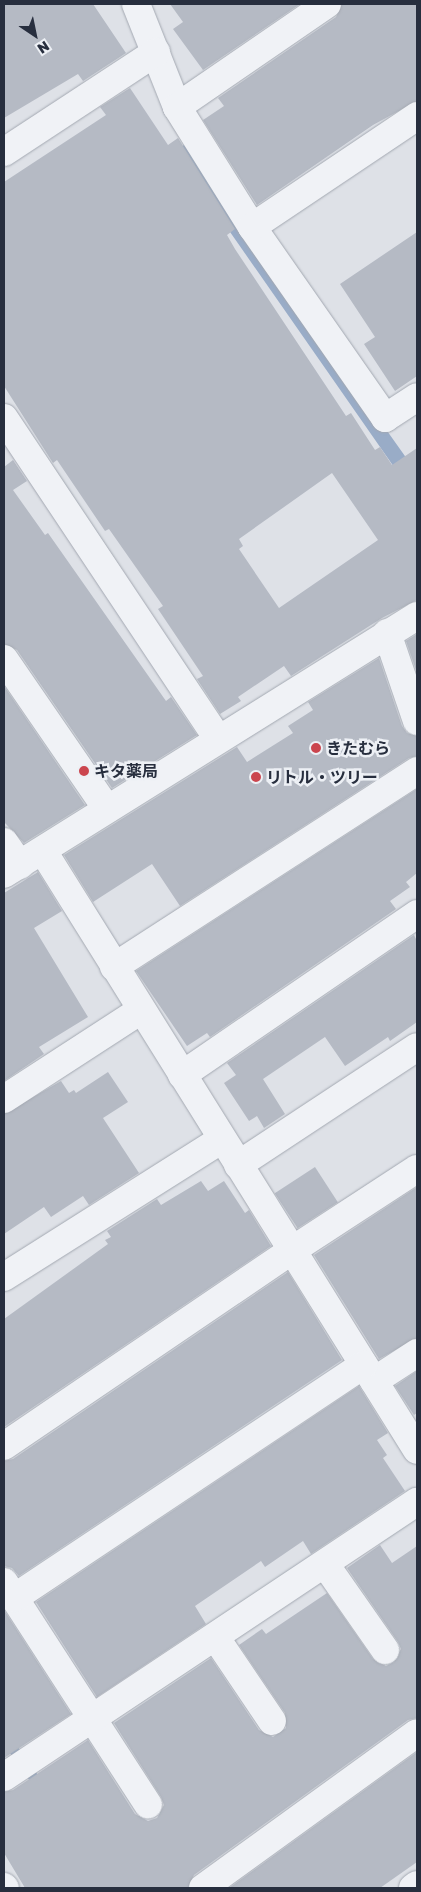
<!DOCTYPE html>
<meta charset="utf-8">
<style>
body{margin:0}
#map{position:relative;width:421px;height:1892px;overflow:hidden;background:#dee1e7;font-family:"Golos Text","Noto Sans JP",sans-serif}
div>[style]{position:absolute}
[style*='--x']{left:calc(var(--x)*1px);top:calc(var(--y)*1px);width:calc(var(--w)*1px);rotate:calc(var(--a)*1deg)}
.water>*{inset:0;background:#99acc7}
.stream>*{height:10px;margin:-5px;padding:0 5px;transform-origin:5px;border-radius:5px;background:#99acc7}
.building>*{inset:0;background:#b5bac4;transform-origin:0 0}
.roads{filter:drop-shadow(0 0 1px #a3a8b1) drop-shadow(0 0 1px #a3a8b1)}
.minor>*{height:28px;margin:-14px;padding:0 14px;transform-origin:14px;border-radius:14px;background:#f0f2f6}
.dots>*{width:14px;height:14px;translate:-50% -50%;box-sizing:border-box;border:2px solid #edf0f5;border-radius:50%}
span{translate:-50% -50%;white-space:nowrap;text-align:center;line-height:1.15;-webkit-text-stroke:5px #edf0f5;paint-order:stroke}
.poi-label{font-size:16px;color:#272e3e;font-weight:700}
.left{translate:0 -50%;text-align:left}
.frame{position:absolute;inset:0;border:5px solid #272e3e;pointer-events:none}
.north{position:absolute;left:10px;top:10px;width:50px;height:50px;-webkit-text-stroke:4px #edf0f5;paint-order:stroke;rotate:146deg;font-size:14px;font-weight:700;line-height:20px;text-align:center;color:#272e3e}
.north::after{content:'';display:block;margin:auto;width:18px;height:22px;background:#272e3e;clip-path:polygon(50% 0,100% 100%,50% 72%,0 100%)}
</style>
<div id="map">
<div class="water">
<i style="clip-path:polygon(184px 145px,417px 473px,417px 500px,184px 166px,99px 212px,4px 272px,4px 254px)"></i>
</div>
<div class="stream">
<i style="--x:4;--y:1736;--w:64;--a:54.6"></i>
</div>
<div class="building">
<i style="clip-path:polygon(4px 4px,93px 4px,126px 53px,83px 81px,78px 74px,4px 118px)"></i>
<i style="clip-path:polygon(170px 4px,300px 4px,203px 70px,173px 29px,183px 22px)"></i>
<i style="clip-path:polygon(342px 4px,417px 4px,417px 101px,373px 125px,257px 205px,203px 120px,224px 106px,218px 98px,336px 17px)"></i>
<i style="clip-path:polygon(evenodd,130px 88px,168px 145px,178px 138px,235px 229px,227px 235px,235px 249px,346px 416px,351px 413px,375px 450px,380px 447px,392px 465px,417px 448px,417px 600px,382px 618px,291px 676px,284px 666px,238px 697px,241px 701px,220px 714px,197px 679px,203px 676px,158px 609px,163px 606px,109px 529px,105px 531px,57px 460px,53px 463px,4px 386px,4px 182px,106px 115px,100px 107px,130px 88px,332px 473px,378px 540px,279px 608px,239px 549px,243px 546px,239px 539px,332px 473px)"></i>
<i style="clip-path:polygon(417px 232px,417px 376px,395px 391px,364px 344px,375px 337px,340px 284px)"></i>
<i style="clip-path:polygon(13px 460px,27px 481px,13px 490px,45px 535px,48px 533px,166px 701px,171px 697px,197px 735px,112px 788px,17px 650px,4px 644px,4px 467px)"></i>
<i style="clip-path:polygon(417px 634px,417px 673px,406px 641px)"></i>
<i style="clip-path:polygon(379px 658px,402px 726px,407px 733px,417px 736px,417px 756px,409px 758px,180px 906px,152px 864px,93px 902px,64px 855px,237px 747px,247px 762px,293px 733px,288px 726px,313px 710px,308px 702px)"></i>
<i style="clip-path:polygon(4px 686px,85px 805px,24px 843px,4px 822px)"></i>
<i style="clip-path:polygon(417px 789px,417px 873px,406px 882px,410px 887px,390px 901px,396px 909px,210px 1037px,207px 1033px,187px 1046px,136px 971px)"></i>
<i style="clip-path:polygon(38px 872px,62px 911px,34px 928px,88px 1017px,39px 1047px,44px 1054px,4px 1081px,4px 893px)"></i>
<i style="clip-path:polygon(414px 935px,417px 941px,417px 1022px,390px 1041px,388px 1037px,345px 1066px,325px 1037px,263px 1079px,285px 1114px,264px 1128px,257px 1116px,249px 1121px,224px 1083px,236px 1075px,227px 1063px)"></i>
<i style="clip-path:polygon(108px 1072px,128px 1102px,103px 1118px,139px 1173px,89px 1205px,83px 1196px,51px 1217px,44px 1207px,4px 1234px,4px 1114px,61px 1081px,69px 1093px,74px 1090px,76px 1093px)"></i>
<i style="left:315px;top:1167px;width:42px;height:48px;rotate:57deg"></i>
<i style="clip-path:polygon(201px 1181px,208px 1191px,224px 1181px,245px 1213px,249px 1210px,271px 1246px,4px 1427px,4px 1319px,108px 1244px,105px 1240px,111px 1237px,107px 1231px,157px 1199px,161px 1205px)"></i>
<i style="clip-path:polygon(417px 1187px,417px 1338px,379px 1359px,314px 1255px)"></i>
<i style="clip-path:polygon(288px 1272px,342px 1360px,19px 1576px,12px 1568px,4px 1566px,4px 1461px,13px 1459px)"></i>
<i style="clip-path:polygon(417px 1371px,417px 1413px,414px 1415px,395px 1386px)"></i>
<i style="clip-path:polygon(359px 1386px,388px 1433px,377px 1440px,387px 1455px,383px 1458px,405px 1491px,311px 1554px,303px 1541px,265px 1567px,261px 1561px,195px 1606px,206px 1624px,97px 1697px,36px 1602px)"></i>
<i style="clip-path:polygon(380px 1545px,392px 1563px,417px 1546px,417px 1718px,408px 1720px,194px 1875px,188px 1888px,25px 1888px,4px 1853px,4px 1792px,13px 1790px,88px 1740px,135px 1814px,148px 1821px,157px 1818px,164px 1805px,161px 1797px,114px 1723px,211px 1658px,259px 1730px,273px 1737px,286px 1728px,285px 1713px,239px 1645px,262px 1629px,266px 1634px,327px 1593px,373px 1659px,386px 1666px,394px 1662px,401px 1649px,398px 1642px,347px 1568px)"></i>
<i style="clip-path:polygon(4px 1610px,71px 1714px,4px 1758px)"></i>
<i style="clip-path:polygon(417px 1752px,417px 1862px,380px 1888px,229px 1888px)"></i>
</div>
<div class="roads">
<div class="minor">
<i style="--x:136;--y:4;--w:111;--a:68.3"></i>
<i style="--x:177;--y:107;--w:142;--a:58"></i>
<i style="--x:252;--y:227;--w:233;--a:55.1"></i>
<i style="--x:385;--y:418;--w:38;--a:-33"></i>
<i style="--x:177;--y:107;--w:182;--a:-34.5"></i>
<i style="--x:4;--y:152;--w:182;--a:-33.3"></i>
<i style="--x:252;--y:227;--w:199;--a:-33.9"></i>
<i style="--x:4;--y:418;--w:386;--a:56.3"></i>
<i style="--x:387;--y:633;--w:93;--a:71.2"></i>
<i style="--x:4;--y:659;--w:182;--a:55.5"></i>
<i style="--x:4;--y:842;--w:28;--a:55"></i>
<i style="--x:43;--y:851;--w:706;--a:58.02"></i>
<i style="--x:4;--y:874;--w:487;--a:-32"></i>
<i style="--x:114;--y:967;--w:361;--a:-32.9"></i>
<i style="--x:182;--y:1075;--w:285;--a:-34.4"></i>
<i style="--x:4;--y:1099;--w:163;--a:-33"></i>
<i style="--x:238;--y:1165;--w:214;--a:-33.4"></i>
<i style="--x:4;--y:1277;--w:258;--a:-32.3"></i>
<i style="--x:374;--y:1381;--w:51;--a:-33.1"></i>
<i style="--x:4;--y:1446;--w:347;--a:-34.2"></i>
<i style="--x:291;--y:1251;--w:150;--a:-33.1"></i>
<i style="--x:325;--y:1564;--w:105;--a:55.1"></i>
<i style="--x:4;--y:1582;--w:265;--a:57.1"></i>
<i style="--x:14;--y:1598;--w:420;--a:-33.7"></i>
<i style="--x:216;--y:1638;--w:100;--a:56"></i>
<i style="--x:4;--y:1777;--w:496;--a:-33.7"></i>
<i style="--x:4;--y:1887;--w:1;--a:45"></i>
<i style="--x:203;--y:1888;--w:264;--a:-35.9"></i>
<i style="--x:413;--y:1888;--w:5;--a:-37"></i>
</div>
</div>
<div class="dots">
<i style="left:316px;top:748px;background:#cb454e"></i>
<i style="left:84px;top:771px;background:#cb454e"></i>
<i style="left:256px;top:777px;background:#cb454e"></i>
</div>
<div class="poi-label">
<span class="left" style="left:326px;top:748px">きたむら</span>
<span class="left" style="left:94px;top:771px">キタ薬局</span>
<span class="left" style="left:266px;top:777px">リトル・ツリー</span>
</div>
<div class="frame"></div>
<div class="north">N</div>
</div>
